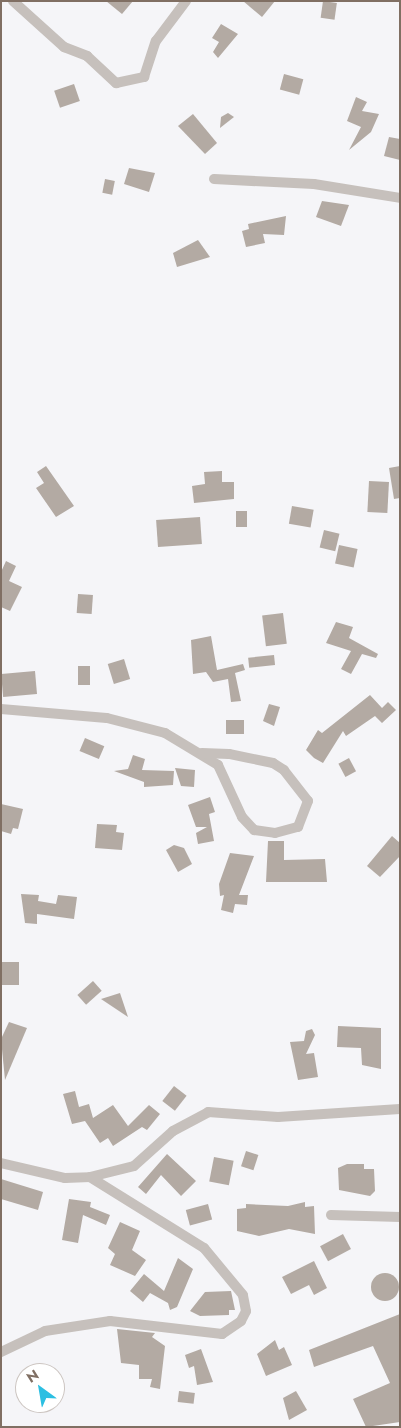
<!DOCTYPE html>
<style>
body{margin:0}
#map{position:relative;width:401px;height:1428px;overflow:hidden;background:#f5f5f8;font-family:Jost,sans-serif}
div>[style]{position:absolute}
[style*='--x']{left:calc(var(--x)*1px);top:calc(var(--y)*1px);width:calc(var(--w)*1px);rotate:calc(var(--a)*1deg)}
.building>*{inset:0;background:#b3aaa3;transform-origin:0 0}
.round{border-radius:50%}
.minor>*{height:10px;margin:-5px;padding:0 5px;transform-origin:5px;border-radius:5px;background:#c6c0bc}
span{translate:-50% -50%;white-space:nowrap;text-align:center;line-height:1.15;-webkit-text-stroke:5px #fff;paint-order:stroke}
.frame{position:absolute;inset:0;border:2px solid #806f63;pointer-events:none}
.north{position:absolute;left:15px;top:1363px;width:50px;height:50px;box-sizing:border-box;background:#fff;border:1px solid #ccc5c1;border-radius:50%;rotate:328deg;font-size:14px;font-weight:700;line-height:20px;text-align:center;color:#806f63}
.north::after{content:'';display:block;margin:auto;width:18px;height:22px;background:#2cbfe2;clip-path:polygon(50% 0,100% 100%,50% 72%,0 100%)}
</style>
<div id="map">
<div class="building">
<i style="clip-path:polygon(106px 1px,133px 1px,122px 14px)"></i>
<i style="clip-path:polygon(243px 1px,275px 1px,262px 17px)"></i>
<i style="left:323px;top:1px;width:14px;height:17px;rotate:8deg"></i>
<i style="clip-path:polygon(221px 24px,238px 34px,218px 58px,213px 52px,219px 42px,212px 38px)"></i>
<i style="left:284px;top:74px;width:20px;height:16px;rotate:15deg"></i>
<i style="left:74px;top:84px;width:18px;height:21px;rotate:71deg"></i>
<i style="clip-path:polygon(356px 97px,367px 102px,362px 111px,379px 114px,371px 132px,349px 150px,361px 127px,347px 121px)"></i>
<i style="clip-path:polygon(228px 113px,234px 117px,220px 128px,221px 117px)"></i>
<i style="clip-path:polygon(193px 114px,217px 143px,205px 154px,178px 126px)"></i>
<i style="clip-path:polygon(389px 137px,400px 139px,400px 160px,384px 156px)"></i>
<i style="clip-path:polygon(129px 168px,155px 173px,149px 192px,124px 184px)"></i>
<i style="left:105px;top:179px;width:10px;height:14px;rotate:11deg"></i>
<i style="clip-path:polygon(322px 201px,349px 205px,341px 226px,316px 217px)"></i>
<i style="clip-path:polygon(286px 216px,284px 235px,263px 234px,265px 243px,246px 247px,242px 231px,249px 229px,248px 224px)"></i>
<i style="clip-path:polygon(198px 240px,210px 257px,177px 267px,173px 253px)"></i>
<i style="clip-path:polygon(46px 466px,74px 506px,56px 517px,36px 488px,44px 483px,37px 472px)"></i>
<i style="clip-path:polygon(400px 466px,400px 498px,394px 499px,389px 468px)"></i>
<i style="clip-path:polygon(222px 471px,222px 482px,234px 482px,234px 499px,194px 503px,192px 486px,205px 484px,204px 472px)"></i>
<i style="left:369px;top:481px;width:20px;height:31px;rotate:3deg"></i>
<i style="left:292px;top:506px;width:22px;height:18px;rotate:10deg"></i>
<i style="left:247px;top:511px;width:16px;height:11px;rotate:90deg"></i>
<i style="left:200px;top:517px;width:27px;height:44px;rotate:86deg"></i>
<i style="left:324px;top:530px;width:16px;height:18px;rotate:14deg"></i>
<i style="left:339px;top:545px;width:19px;height:19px;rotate:12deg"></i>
<i style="clip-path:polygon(6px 561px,16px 566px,9px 581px,22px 587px,10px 611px,1px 607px,1px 572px)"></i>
<i style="left:78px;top:594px;width:15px;height:19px;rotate:4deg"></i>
<i style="left:283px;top:613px;width:31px;height:21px;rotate:83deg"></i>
<i style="clip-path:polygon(336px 622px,353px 627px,349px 638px,378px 654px,376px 658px,362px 654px,351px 674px,341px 669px,351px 651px,326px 643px)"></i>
<i style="clip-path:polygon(211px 636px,217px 670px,243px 664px,245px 670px,235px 673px,241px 701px,231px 702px,228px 679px,213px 682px,206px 672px,193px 674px,191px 640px)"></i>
<i style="left:274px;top:655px;width:10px;height:26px;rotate:84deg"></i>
<i style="left:124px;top:659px;width:21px;height:17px;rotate:73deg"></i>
<i style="left:78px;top:666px;width:12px;height:19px"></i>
<i style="left:35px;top:671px;width:23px;height:34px;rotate:85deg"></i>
<i style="clip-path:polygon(370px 695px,382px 708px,388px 702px,396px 710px,382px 723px,375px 716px,346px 736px,343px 731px,323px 763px,314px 758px,306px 750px,318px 730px,322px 733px)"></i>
<i style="clip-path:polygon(269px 704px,280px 707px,274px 726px,263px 721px)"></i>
<i style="left:226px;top:720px;width:18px;height:14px"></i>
<i style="left:85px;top:738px;width:21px;height:14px;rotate:23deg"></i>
<i style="clip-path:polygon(133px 755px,145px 759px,142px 770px,174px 771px,173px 785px,144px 787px,144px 782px,114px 771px,128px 769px)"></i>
<i style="left:349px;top:758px;width:15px;height:12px;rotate:62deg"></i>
<i style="clip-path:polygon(175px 768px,195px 770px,194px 787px,181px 786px)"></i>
<i style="clip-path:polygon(210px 797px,215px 812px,209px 814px,214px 841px,198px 844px,196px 833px,207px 827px,196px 827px,188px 805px)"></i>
<i style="clip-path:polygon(1px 804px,23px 809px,18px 829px,13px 828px,11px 834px,1px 831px)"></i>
<i style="clip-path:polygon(97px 824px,117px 825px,116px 832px,124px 833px,122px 850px,95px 848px)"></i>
<i style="clip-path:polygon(392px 836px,400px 843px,400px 856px,380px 877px,367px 866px)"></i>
<i style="clip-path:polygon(268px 841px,284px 841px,284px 860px,325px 859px,327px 882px,266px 882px)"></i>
<i style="clip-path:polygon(174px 845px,184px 848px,192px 864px,178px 872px,166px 850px)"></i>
<i style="clip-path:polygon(230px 853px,254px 856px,239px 895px,248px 895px,247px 905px,235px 904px,233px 913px,221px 910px,224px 895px,220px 896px,219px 884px)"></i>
<i style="clip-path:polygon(21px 894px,39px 895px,38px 901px,56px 904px,58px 895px,77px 897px,74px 919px,37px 914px,37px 924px,25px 923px)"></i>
<i style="left:2px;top:962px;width:17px;height:23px"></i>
<i style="left:93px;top:981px;width:13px;height:21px;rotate:48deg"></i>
<i style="clip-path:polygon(120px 993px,128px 1017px,101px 999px)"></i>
<i style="clip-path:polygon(9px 1022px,27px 1028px,5px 1080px,1px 1039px)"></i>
<i style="clip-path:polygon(338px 1026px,381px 1028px,381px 1069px,362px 1065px,361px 1048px,337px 1047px)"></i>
<i style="clip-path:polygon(312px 1029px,315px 1035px,306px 1054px,314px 1053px,318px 1077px,298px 1080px,290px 1042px,304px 1041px,306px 1031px)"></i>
<i style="left:174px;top:1086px;width:16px;height:19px;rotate:38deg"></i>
<i style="clip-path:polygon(75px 1091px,79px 1107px,89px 1104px,93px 1118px,113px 1105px,128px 1126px,149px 1105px,160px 1114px,147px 1130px,142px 1127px,113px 1146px,108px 1138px,100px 1143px,85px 1121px,72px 1124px,63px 1094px)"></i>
<i style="left:246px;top:1151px;width:13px;height:16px;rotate:18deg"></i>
<i style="clip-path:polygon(167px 1154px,196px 1181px,181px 1196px,161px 1175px,146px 1194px,138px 1187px)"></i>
<i style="left:214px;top:1157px;width:20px;height:25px;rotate:11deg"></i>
<i style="clip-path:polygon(347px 1164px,364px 1164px,364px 1169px,374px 1169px,375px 1191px,370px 1196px,339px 1190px,338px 1168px)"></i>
<i style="clip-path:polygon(1px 1179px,43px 1192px,38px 1210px,1px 1199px)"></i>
<i style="clip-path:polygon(69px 1199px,91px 1202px,90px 1207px,110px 1215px,106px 1225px,83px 1215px,78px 1243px,62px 1240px)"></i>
<i style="clip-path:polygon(305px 1202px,305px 1207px,314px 1206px,315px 1234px,289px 1229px,259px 1236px,237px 1231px,237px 1209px,246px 1208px,246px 1204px,288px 1206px)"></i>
<i style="left:208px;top:1204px;width:16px;height:23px;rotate:75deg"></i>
<i style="clip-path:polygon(120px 1222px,140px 1231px,132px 1250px,146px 1260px,135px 1276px,110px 1265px,115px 1254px,108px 1248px)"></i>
<i style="left:343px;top:1234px;width:17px;height:26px;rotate:62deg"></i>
<i style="clip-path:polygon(178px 1258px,193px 1269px,177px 1307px,170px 1310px,168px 1303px,150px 1293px,143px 1302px,130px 1291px,144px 1274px,164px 1291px)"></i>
<i style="clip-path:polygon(314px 1261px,327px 1288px,314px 1295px,309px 1285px,291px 1294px,282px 1277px)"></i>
<i class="round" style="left:371px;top:1273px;width:28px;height:28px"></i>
<i style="clip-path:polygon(231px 1291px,235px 1310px,229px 1310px,229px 1315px,200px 1316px,190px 1311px,205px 1292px)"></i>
<i style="clip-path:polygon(400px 1314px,400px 1422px,366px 1427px,353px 1399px,390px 1383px,373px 1346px,314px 1367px,309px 1350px)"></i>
<i style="clip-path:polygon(117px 1329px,155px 1333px,152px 1337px,165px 1346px,160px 1389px,150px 1387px,152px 1379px,139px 1379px,139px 1365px,121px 1363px)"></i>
<i style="clip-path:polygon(275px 1340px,279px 1350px,284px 1347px,292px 1365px,266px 1376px,257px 1354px)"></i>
<i style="clip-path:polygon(201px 1349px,213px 1382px,197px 1385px,194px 1366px,189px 1368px,185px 1355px)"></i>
<i style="left:179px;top:1391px;width:16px;height:11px;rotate:7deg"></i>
<i style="clip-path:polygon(296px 1391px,307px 1410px,289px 1420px,283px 1398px)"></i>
</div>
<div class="minor">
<i style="--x:13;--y:1;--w:69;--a:42"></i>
<i style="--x:64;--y:47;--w:25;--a:21"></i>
<i style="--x:87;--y:56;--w:40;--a:43"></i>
<i style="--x:116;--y:83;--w:29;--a:-12"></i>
<i style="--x:144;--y:77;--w:38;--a:-72"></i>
<i style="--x:156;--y:41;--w:50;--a:-53.1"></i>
<i style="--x:214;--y:179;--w:100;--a:2.9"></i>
<i style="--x:314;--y:184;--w:87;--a:9.2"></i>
<i style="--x:1;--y:709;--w:106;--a:4.9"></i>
<i style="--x:107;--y:718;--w:60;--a:14.5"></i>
<i style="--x:165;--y:733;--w:62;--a:31.1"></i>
<i style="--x:218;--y:765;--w:57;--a:65.2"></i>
<i style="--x:242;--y:817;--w:18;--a:47"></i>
<i style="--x:254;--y:830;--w:21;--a:8"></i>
<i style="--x:275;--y:833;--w:24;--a:-15"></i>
<i style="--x:298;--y:827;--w:28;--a:-69"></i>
<i style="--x:308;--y:801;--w:39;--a:-128"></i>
<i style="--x:284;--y:770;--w:13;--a:-148"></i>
<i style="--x:273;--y:763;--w:45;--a:-168.4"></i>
<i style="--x:229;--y:754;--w:27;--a:-178"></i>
<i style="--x:1;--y:1163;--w:66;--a:13.2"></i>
<i style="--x:65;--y:1178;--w:25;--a:-2"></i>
<i style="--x:90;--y:1177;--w:45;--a:-14"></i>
<i style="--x:134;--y:1166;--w:52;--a:-41.9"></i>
<i style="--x:173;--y:1131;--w:40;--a:-28"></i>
<i style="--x:208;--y:1112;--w:70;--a:4.1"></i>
<i style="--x:278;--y:1117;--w:122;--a:-3.8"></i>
<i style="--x:331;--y:1215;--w:69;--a:1.7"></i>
<i style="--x:1;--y:1352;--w:49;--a:-25.5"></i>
<i style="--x:45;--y:1331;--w:66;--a:-8.7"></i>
<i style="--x:110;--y:1321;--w:113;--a:6.6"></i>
<i style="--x:222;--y:1334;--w:23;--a:-34"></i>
<i style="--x:241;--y:1321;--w:11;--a:-63"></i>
<i style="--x:246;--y:1311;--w:16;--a:-101"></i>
<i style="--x:243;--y:1295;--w:61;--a:-129.7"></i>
<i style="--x:204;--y:1248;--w:134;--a:-148.1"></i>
</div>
<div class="frame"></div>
<div class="north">N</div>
</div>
